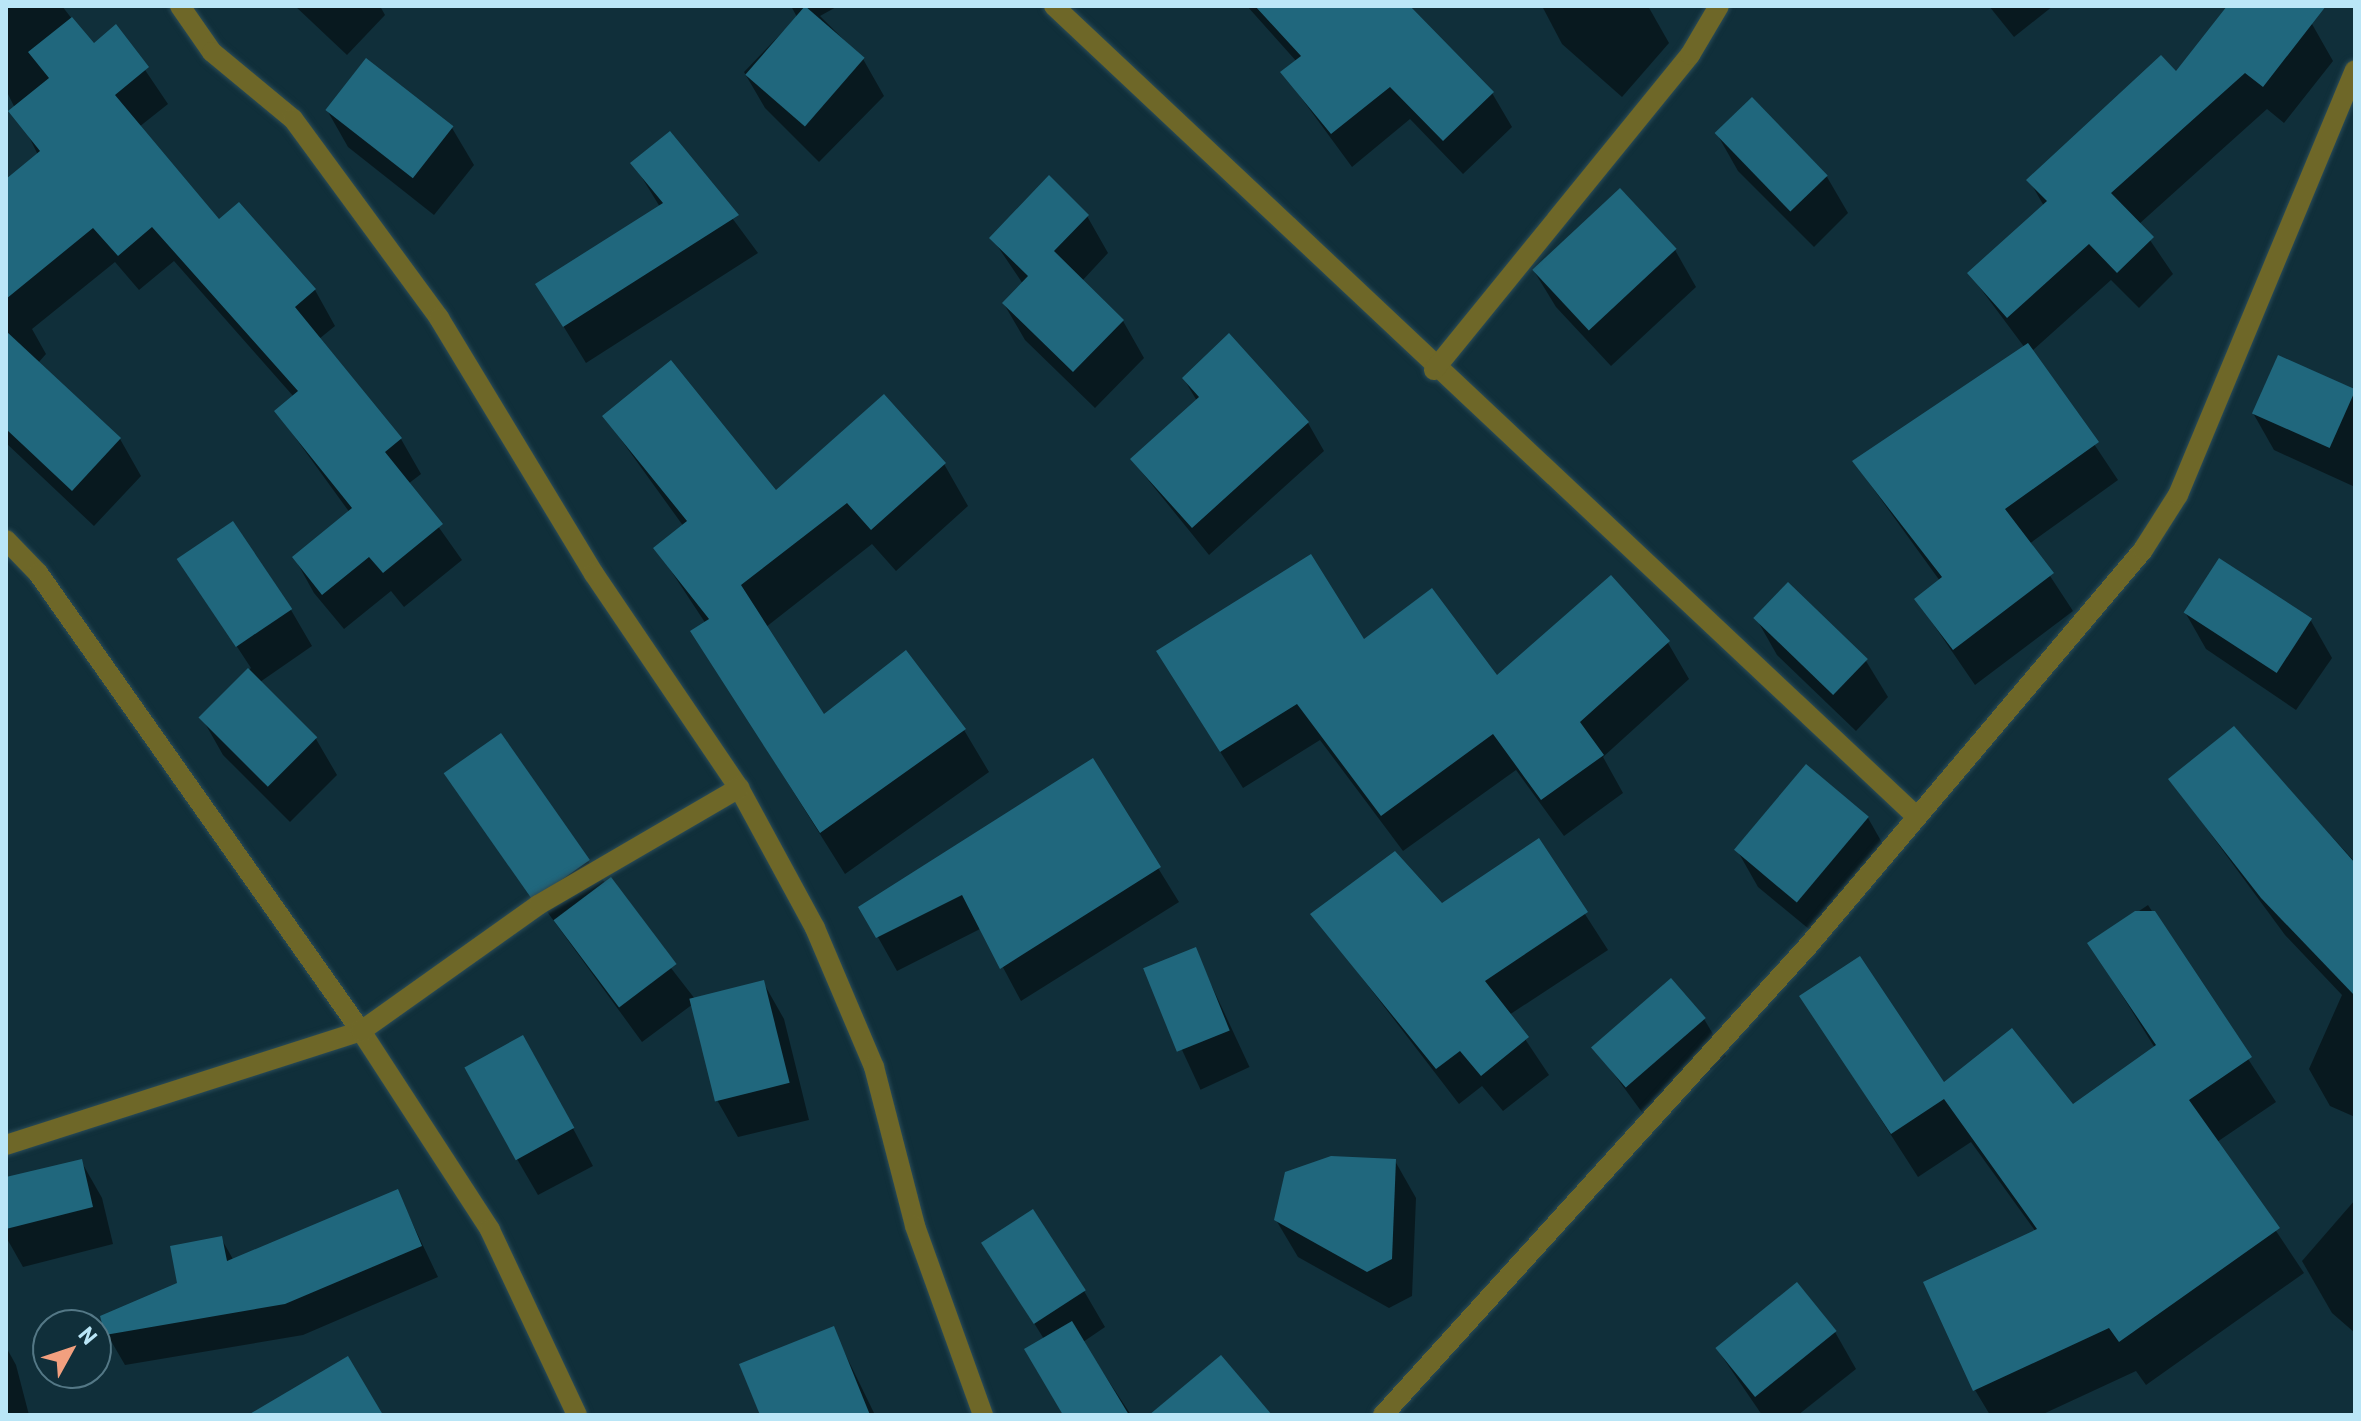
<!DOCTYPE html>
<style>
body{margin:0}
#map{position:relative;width:2361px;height:1421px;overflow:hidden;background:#102f3a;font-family:Barlow,sans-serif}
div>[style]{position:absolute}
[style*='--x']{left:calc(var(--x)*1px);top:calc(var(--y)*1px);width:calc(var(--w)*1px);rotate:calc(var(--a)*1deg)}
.shadow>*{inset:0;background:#0007;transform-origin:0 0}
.building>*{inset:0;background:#20677d;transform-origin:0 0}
.roads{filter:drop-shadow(0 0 2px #2b4c58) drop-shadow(0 0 2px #2b4c58)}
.minor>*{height:20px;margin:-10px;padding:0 10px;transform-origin:10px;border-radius:10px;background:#6e6728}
span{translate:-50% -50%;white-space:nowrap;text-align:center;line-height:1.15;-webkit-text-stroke:8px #102f3a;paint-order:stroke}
.frame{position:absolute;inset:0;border:8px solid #bae6f7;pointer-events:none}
.north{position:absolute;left:32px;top:1309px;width:80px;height:80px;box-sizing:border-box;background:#102f3a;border:2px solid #547886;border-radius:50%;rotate:50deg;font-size:22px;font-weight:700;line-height:32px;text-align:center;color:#bae6f7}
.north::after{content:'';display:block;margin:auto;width:28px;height:36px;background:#f2a07f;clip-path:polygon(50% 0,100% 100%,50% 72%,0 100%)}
</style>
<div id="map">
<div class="shadow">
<i style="clip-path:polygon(6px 6px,62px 6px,93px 46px,116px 27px,168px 104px,139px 127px,219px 222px,239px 204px,315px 290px,335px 326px,319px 339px,401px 439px,421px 474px,408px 484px,462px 560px,404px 607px,391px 591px,344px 629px,314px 593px,294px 557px,350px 513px,276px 411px,294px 397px,174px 261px,139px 290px,115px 262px,32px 329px,46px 354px,38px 363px,120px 439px,141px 476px,94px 526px,6px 443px,6px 182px,38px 155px,6px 90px)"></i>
<i style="clip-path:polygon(295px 6px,380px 6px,385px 15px,347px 55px)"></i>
<i style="clip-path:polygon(791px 6px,838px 6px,820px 16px,863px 59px,884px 96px,819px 162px,765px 108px,744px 72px,797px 17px)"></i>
<i style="clip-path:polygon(1247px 6px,1353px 6px,1492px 93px,1512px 127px,1463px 174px,1410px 119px,1352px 167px,1283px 73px,1297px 62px)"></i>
<i style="clip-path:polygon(1542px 6px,1648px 6px,1669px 43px,1622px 97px,1562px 44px)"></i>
<i style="clip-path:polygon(1989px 6px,2053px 6px,2014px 37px)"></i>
<i style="clip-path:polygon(2229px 6px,2289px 6px,2312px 24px,2333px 61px,2284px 123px,2267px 109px,2139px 224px,2173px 274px,2139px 308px,2111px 280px,2032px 351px,2118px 480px,2029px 544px,2073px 611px,1975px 685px,1916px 599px,1940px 581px,1854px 462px,2025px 348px,1969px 273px,2044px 206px,2029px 180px,2176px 74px)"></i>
<i style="clip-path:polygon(1752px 100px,1827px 177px,1848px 213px,1814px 247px,1738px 171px,1717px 134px)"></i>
<i style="clip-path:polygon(327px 110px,452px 128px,474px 165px,434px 215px,348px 147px)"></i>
<i style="clip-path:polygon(670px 134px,758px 253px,586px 363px,538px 285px,660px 207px,633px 163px)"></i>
<i style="clip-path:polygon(1087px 216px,1108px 253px,1082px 281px,1123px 321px,1144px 358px,1095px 408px,1025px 340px,1004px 304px,1023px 284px,992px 238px)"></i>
<i style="clip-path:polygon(1675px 250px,1696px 287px,1611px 366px,1556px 307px,1534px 271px)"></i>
<i style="clip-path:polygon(2279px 357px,2355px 392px,2355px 487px,2274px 450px,2253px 413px)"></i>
<i style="clip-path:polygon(1184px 379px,1308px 423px,1324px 451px,1209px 555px,1132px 460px,1197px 401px)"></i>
<i style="clip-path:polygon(604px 416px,776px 493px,944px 464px,968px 506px,896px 571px,872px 544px,766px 627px,823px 717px,964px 730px,989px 772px,845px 874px,693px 632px,706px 624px,656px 548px,684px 527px)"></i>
<i style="clip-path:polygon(180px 560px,291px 610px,312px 646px,260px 682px,316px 739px,337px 775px,290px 822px,223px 755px,202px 718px,251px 668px)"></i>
<i style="clip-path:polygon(2220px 560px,2311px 621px,2332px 658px,2296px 710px,2206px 649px,2185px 612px)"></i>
<i style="clip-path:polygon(1788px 585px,1866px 661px,1888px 697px,1856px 731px,1777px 655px,1756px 618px)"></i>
<i style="clip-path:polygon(1364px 642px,1497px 678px,1668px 643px,1689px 679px,1603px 757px,1623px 793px,1564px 836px,1516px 770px,1403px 851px,1320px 740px,1243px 788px,1180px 688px)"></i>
<i style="clip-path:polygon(2233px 728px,2355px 862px,2355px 1117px,2330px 1106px,2309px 1069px,2342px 995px,2285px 935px,2171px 780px)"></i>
<i style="clip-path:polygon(1092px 761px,1179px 902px,1021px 1001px,982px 928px,897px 971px,861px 907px)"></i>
<i style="clip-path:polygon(evenodd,446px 773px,588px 861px,695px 999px,763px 982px,784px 1019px,809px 1120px,738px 1137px,717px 1100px,693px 1004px,642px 1042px,446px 773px,466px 805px,471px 805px,541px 900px,537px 902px,466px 805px)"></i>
<i style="clip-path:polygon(1868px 818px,1889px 855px,1821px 939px,1758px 887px,1737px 850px)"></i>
<i style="clip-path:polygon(1538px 841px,1608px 950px,1509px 1015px,1549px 1075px,1503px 1111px,1482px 1086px,1459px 1104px,1313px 914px,1442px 906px)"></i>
<i style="clip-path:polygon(2148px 905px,2276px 1102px,2217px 1142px,2304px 1273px,2146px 1385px,2136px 1371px,2041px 1415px,1990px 1415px,1975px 1390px,2036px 1232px,1971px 1142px,1918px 1177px,1802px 997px,1943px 1085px,2072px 1107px,2155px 1048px,2090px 944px)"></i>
<i style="left:1195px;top:950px;width:129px;height:54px;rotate:65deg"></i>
<i style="clip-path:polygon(1704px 1019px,1726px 1056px,1652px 1126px,1595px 1048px)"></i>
<i style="clip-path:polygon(544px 1074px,593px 1166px,538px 1195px,517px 1159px)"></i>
<i style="clip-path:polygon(81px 1161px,102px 1198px,113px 1244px,23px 1267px,6px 1237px,6px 1179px)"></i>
<i style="clip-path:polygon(1395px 1161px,1416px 1198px,1412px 1296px,1389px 1308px,1298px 1257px,1276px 1220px)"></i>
<i style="clip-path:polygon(397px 1191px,438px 1277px,303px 1335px,125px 1365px,107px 1334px,180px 1284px,221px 1238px,234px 1261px)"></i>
<i style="clip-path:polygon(2355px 1200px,2355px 1333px,2332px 1313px,2302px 1261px)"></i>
<i style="clip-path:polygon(984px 1243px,1084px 1291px,1105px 1327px,1083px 1342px,1131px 1415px,1064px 1415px,1044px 1339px)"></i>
<i style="clip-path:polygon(833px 1329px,875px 1415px,762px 1415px)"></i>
<i style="clip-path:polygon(1835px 1332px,1856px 1369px,1798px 1415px,1762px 1415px,1717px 1349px)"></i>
<i style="clip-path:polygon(6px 1347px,16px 1365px,29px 1415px,6px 1415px)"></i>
</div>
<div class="building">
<i style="left:805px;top:6px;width:79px;height:91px;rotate:41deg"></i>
<i style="clip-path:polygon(1255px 6px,1410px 6px,1494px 92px,1443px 141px,1390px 87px,1331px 134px,1280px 72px,1301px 56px)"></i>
<i style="clip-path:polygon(2227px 6px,2326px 6px,2263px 87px,2245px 73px,2111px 193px,2154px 237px,2117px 273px,2089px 244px,2007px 318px,1967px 273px,2047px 201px,2026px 180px,2161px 55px,2176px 71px)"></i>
<i style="clip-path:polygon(72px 17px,94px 43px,116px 24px,149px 67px,115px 95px,219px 219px,239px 202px,316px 289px,295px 307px,402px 438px,385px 452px,443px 524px,383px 573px,369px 557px,322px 595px,292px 557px,352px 508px,274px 411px,298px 391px,152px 227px,118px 256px,93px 228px,6px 299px,6px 179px,40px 151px,8px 111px,49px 78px,28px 52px)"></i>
<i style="left:366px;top:58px;width:111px;height:66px;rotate:38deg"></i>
<i style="left:1752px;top:97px;width:109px;height:52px;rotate:46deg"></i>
<i style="clip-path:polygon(670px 131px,739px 215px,563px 327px,535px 284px,663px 203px,630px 163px)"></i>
<i style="clip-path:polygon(1049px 175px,1089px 215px,1054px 251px,1124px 320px,1073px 372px,1002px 303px,1028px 276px,989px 238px)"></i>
<i style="left:1620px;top:188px;width:83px;height:120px;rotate:47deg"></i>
<i style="clip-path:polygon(6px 331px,121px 438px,72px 491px,6px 429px)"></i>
<i style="clip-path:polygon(1229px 333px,1309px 422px,1192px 528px,1130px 459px,1199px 397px,1182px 378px)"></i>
<i style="clip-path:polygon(2028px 343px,2099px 442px,2005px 509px,2054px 573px,1953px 650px,1914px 599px,1942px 577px,1852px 461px)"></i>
<i style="left:2278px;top:355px;width:85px;height:64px;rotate:24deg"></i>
<i style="clip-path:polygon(671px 360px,776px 490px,884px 394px,946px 463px,871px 530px,847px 503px,741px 585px,824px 714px,906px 650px,966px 729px,820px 833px,690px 631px,709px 619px,653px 548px,687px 521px,602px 416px)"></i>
<i style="left:233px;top:521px;width:106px;height:68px;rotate:56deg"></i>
<i style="clip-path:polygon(1311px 554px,1364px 639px,1432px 588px,1497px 675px,1611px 575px,1670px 641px,1580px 722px,1604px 755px,1541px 800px,1493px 734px,1381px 816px,1297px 704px,1220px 752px,1156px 651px)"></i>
<i style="left:2219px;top:558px;width:111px;height:65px;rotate:33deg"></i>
<i style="left:1788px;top:582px;width:111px;height:50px;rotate:44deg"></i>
<i style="left:248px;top:668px;width:98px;height:70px;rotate:45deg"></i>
<i style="clip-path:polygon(2234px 726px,2355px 863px,2355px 996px,2261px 898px,2168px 779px)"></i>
<i style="left:501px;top:733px;width:155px;height:70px;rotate:55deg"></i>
<i style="clip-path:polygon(1093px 758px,1161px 867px,1000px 969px,962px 895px,876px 938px,858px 907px)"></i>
<i style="left:1806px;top:764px;width:82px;height:112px;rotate:40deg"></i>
<i style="clip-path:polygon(1539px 838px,1588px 912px,1485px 981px,1529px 1037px,1481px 1076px,1460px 1051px,1436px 1069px,1310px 914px,1395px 851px,1442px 903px)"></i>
<i style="left:611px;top:877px;width:109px;height:72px;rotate:53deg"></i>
<i style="clip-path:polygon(2135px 911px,2155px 911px,2252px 1057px,2189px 1100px,2280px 1228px,2119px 1342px,2109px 1328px,1973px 1391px,1923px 1282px,2037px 1229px,1944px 1099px,1891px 1134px,1799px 996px,1860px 956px,1944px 1082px,2012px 1028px,2073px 1104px,2156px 1045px,2087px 943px)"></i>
<i style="left:1196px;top:947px;width:90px;height:57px;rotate:68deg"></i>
<i style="left:1671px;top:978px;width:53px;height:106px;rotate:49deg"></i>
<i style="left:764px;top:980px;width:106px;height:77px;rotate:76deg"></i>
<i style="left:523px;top:1035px;width:106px;height:67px;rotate:61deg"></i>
<i style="clip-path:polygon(1331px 1156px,1396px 1159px,1392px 1259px,1367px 1272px,1274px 1220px,1285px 1172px)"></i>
<i style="clip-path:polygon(82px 1159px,93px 1207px,6px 1229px,6px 1177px)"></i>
<i style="clip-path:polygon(398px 1189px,422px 1246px,285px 1304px,105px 1335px,100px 1316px,177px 1283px,170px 1246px,222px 1236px,227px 1261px)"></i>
<i style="left:1033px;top:1209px;width:97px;height:62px;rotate:57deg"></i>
<i style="left:1797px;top:1282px;width:63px;height:105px;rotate:51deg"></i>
<i style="clip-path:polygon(1072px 1321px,1129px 1415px,1063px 1415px,1024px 1349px)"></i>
<i style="clip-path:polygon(834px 1326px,870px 1415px,760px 1415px,739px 1364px)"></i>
<i style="clip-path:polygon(1221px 1355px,1272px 1415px,1149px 1415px)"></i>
<i style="clip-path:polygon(348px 1356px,383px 1415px,248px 1415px)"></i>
</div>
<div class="roads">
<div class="minor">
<i style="--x:180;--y:6;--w:56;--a:55.2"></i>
<i style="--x:212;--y:52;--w:105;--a:39.6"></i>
<i style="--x:293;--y:119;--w:247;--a:53.7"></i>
<i style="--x:439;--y:318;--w:299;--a:58.8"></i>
<i style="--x:594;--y:574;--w:258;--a:55.9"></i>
<i style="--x:739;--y:788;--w:159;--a:61.5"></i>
<i style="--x:815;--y:928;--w:151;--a:67"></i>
<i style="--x:874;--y:1067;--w:164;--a:75.5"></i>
<i style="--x:915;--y:1226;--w:201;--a:70.2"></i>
<i style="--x:1054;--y:6;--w:1183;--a:43.22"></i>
<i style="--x:1434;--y:370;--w:406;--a:-50.9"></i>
<i style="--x:1690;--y:55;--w:57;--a:-59.4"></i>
<i style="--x:6;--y:540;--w:46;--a:45.9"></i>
<i style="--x:38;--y:573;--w:560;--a:54.81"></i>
<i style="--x:361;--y:1031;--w:237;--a:57"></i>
<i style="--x:490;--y:1230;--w:204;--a:64.8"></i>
<i style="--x:6;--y:1145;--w:373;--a:-17.8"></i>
<i style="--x:361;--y:1031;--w:217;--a:-35.4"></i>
<i style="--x:538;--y:905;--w:233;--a:-30.2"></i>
<i style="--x:1383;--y:1415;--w:633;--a:-47.82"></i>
<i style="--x:1808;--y:946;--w:519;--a:-49.77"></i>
<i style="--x:2143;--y:550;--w:65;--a:-57.5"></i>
<i style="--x:2178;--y:495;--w:460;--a:-67.4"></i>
</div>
</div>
<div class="frame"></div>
<div class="north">N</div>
</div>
